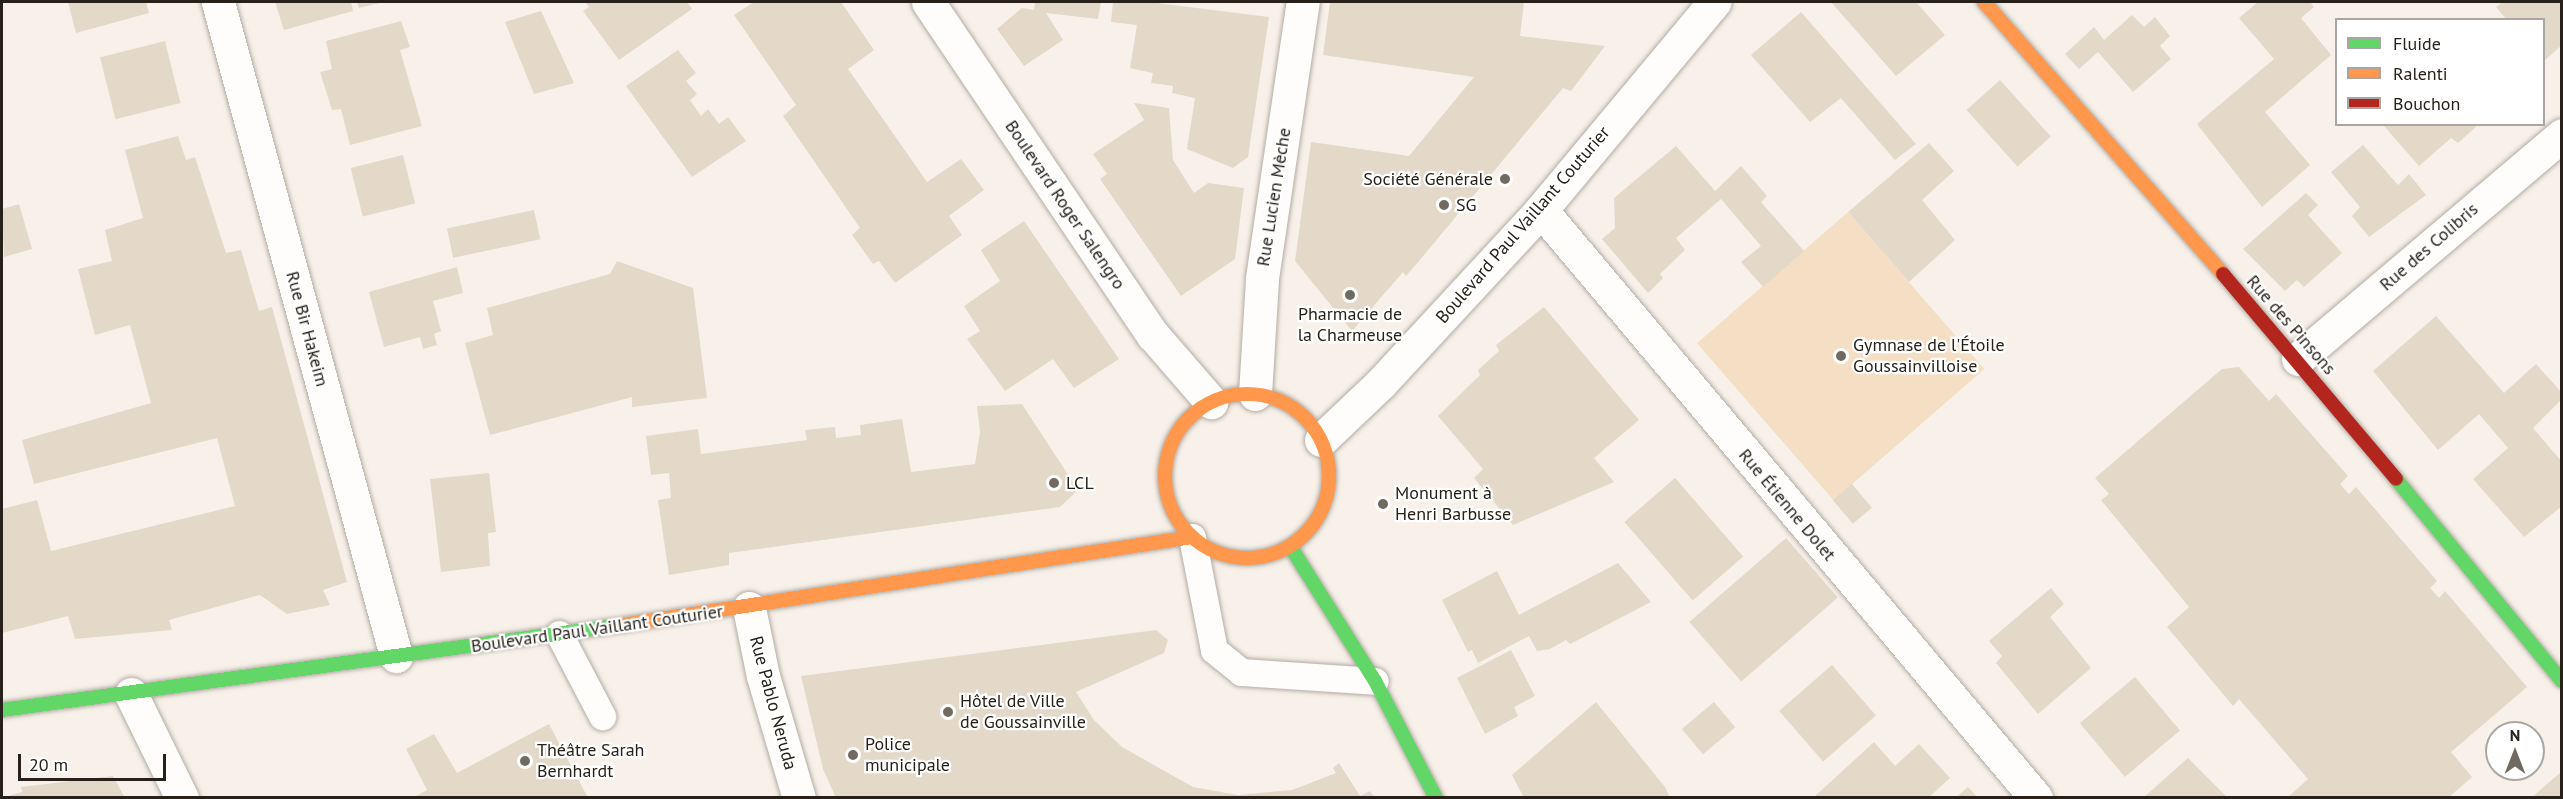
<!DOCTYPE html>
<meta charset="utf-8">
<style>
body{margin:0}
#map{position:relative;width:2563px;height:799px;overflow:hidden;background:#f8f1e9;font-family:"PT Sans",sans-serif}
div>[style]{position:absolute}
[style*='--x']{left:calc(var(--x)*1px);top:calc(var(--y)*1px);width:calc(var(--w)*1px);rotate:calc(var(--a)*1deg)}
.green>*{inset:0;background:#f4dfc5;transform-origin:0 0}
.building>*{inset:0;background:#e4d8c8;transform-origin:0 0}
.roads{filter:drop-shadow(0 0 2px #b2aca5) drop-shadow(0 0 2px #b2aca5)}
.lane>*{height:27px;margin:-13.5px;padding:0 13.5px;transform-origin:13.5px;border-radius:13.5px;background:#fefdfc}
.street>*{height:33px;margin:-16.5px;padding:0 16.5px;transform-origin:16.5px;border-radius:16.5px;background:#fefdfc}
.fast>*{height:14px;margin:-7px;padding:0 7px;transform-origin:7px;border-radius:7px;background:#63d668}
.slow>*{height:14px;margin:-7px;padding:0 7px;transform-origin:7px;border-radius:7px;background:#ff974d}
.slow>.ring{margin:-7px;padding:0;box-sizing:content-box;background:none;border:14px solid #ff974d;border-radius:50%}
.jam>*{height:14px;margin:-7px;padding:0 7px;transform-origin:7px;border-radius:7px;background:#b3261e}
.dots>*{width:16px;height:16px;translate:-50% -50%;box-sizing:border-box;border:3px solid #fff;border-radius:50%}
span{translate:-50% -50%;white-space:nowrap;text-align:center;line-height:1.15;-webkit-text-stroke:4.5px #fff;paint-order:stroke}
.poi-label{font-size:18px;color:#27211a}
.right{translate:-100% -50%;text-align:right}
.left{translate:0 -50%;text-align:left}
.street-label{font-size:18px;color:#27211a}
.frame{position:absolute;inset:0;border:3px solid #27211a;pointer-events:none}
.legend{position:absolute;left:2335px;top:18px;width:210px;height:108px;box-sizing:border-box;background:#fff;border:2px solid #a9a6a3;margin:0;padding:8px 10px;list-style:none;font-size:18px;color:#27211a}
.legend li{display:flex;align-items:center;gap:12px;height:30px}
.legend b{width:30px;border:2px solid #a9a6a3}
.north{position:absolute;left:2485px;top:721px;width:60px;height:60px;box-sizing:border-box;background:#fff;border:2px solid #a9a6a3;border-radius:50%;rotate:0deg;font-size:16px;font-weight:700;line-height:24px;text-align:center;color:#27211a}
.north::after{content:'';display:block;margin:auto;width:21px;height:27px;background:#706a62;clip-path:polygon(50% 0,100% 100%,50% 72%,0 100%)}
.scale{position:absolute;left:18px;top:754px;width:148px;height:27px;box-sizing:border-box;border:3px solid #27211a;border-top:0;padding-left:8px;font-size:18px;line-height:21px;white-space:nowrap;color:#27211a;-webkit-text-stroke:4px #fff;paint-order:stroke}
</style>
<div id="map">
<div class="green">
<i style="left:1848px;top:212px;width:208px;height:200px;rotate:49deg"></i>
</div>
<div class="building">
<i style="clip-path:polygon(68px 2px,146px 2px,149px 13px,76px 33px)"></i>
<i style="clip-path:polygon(275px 2px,351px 2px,353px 11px,284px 30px)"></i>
<i style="clip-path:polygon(357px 2px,384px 2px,359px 8px)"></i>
<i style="clip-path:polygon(585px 2px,687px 2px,692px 9px,619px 60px,583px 11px,589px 7px)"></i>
<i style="clip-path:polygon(754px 2px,841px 2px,874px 50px,848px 69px,927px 182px,961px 159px,984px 190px,949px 216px,962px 235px,895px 283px,879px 261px,873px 264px,852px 235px,860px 228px,783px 116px,796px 105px,734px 15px)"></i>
<i style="clip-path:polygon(1035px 2px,1101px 2px,1098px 19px,1046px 13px,1063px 40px,1024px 66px,997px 29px,1022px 8px,1034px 10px)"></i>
<i style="clip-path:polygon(1113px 2px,1149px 2px,1269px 17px,1248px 157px,1233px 168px,1187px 149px,1195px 98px,1172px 93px,1173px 86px,1151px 83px,1153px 73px,1130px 68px,1137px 25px,1111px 22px)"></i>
<i style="clip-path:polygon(1330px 2px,1524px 2px,1520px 36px,1605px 46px,1571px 91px,1563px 88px,1419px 261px,1406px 276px,1403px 272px,1352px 331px,1295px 261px,1311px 142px,1409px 156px,1474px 77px,1323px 55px)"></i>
<i style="clip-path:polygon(1831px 2px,1916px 2px,1945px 35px,1896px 76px)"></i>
<i style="clip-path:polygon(2258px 2px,2310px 2px,2314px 7px,2301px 18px,2331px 55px,2265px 112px,2310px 165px,2262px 207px,2197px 124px,2274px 59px,2239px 18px)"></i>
<i style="clip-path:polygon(2502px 2px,2562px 2px,2562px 45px,2544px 61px,2544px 20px,2507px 20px,2496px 7px)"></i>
<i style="clip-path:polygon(541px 11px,574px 83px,534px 94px,505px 22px)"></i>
<i style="clip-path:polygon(1801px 12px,1916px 144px,1895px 160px,1841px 98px,1810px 122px,1751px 55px)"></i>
<i style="clip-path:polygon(2132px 15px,2144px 27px,2155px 17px,2170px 36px,2160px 46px,2171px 59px,2133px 92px,2098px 52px,2079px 69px,2065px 54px,2094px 27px,2104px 40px)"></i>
<i style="clip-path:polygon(401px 21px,410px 47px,400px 50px,422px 126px,350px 145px,341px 109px,332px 110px,320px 72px,332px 69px,326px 41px)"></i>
<i style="left:165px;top:41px;width:64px;height:67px;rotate:76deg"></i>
<i style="clip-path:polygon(678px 50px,696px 73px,686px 81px,697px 94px,690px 100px,701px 116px,708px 109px,719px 124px,728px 117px,746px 141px,692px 177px,626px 86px)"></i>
<i style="left:2000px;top:80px;width:76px;height:45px;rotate:48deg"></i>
<i style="clip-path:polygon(1134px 103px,1169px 108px,1173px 160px,1194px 193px,1208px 183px,1244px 188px,1235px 259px,1181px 296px,1100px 179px,1107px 174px,1093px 154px,1144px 120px)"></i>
<i style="clip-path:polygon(2479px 124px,2458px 143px,2451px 138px,2419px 166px,2384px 126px)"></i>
<i style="clip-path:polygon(178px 136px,186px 160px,195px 157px,226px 253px,241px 250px,259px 311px,272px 307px,347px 582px,323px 590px,330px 605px,287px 614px,260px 595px,169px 620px,172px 630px,75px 639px,68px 616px,2px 633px,2px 509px,37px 500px,51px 551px,235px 506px,217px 438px,34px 484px,22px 440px,151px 403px,130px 325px,95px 335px,78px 269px,112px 261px,105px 230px,143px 218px,125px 150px)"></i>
<i style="clip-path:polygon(1929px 143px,1954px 171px,1922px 200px,1955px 240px,1909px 282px,1848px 212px)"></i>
<i style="clip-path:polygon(2363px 145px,2398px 185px,2409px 174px,2426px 195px,2369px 237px,2352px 216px,2360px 207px,2331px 172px)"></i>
<i style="clip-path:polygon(1676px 146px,1715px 191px,1741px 166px,1767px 196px,1761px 202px,1804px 251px,1763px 287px,1741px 262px,1761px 246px,1721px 199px,1676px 238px,1685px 250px,1660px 274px,1663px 278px,1648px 293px,1602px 239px,1615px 228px,1614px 198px)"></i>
<i style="left:403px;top:155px;width:50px;height:54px;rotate:76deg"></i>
<i style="clip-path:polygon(2306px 193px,2318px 205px,2308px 215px,2342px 253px,2304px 287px,2297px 280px,2285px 291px,2243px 249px)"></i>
<i style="clip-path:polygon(19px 204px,32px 249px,4px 257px,2px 209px)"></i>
<i style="left:534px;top:210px;width:30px;height:89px;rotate:78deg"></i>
<i style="clip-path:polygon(1024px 221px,1119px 359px,1074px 388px,1053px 359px,1005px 391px,967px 339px,980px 331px,964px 306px,1000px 281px,981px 250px)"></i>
<i style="clip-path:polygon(617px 261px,693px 288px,707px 398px,632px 407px,632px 397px,490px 435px,465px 343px,493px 335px,487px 308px,610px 274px)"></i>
<i style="clip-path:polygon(457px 267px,463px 293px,433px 301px,441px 331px,434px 334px,437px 345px,423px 349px,420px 337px,384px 347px,369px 292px)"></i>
<i style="clip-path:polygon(1544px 307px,1639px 420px,1594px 458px,1614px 482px,1513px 525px,1474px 478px,1483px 469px,1438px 416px,1480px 375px,1478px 370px,1499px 351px,1496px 345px)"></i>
<i style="clip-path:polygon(2436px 316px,2504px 393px,2536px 364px,2562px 393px,2562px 399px,2533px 428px,2562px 462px,2562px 506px,2524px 537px,2473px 479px,2508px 448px,2479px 414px,2438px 450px,2373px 371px)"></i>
<i style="clip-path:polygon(2239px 367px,2269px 401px,2276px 394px,2348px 476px,2340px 484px,2349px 494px,2356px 487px,2437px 581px,2430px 588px,2439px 598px,2445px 591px,2527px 687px,2451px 752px,2472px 777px,2448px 798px,2287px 798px,2308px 779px,2239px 699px,2233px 706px,2167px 627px,2189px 607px,2101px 500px,2109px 494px,2095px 478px,2222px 369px)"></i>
<i style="clip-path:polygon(1022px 404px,1078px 490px,1060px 507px,729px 553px,729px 565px,669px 575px,658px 500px,671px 498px,669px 473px,651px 475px,646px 436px,698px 429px,701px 454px,807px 440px,805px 430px,835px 427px,836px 438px,861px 435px,860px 425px,902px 419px,911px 472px,975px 464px,980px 432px,977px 406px)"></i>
<i style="clip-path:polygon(489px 473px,496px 532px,488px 533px,490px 566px,441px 572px,430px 479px)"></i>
<i style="left:1675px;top:478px;width:104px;height:67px;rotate:49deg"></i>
<i style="left:1852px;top:484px;width:31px;height:25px;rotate:50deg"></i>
<i style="left:1786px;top:538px;width:79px;height:128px;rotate:49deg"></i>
<i style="clip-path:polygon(1618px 563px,1651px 602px,1570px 644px,1566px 640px,1550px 649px,1537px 651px,1529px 636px,1478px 663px,1472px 650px,1468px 652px,1442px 600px,1497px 571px,1519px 615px)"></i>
<i style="clip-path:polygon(2051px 588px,2064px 604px,2050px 617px,2091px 668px,2038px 714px,1996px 663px,2002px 656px,1989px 641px)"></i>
<i style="clip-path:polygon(1156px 630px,1168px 640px,1164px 653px,1076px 692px,1094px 720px,1122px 747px,1193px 787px,1238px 795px,1292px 790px,1336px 773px,1333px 768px,1339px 763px,1360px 796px,1370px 791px,1375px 798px,836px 798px,823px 769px,801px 676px)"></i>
<i style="clip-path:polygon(1511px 650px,1535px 696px,1514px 707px,1518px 716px,1485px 734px,1457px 678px)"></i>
<i style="left:1832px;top:665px;width:67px;height:70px;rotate:49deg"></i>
<i style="left:2135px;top:677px;width:70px;height:72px;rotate:50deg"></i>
<i style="clip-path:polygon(1596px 702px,1665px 787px,1670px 798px,1524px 798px,1512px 775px)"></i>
<i style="left:1714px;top:702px;width:33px;height:42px;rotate:50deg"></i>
<i style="clip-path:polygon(549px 724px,588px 798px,412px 798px,427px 790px,406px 749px,434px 734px,457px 773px)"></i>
<i style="clip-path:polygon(1874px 742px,1895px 766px,1919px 744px,1950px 778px,1928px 798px,1813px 798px)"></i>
<i style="clip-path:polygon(2188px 758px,2226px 796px,2143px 798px)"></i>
<i style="clip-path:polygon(2562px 771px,2562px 798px,2531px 798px)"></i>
<i style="clip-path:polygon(113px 776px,125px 798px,2px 798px,22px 792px,21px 787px)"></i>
<i style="clip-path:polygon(1968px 787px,1978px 798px,1955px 798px)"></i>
</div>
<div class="roads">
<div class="lane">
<i style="--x:1192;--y:537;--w:115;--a:79"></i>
<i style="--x:1214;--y:650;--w:35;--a:39"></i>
<i style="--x:1241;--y:672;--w:134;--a:3.8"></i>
<i style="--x:559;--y:634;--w:93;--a:62.3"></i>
</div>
<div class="street">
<i style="--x:218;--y:2;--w:678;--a:74.77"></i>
<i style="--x:928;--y:2;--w:402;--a:56"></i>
<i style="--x:1153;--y:335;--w:89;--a:49.1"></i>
<i style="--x:1541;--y:210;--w:769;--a:49.91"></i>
<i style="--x:2298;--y:359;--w:346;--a:-40.3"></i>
<i style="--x:1255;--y:394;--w:116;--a:-86.5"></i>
<i style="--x:1262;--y:278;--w:279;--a:-81.6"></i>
<i style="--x:1321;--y:440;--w:83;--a:-43.5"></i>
<i style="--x:1381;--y:383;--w:236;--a:-47.2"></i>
<i style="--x:1541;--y:210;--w:271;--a:-50.2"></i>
<i style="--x:749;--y:608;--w:69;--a:78.4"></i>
<i style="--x:763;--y:676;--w:127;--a:73.6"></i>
<i style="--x:131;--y:694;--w:116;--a:63.9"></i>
</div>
<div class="fast">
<i style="--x:2396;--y:479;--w:261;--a:50.6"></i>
<i style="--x:1290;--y:546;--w:160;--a:57.8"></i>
<i style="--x:1375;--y:681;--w:132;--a:62.5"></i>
<i style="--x:2;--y:710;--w:626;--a:-7.81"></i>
</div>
<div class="slow">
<i style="--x:1984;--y:2;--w:362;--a:48.7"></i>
<i class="ring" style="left:1165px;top:394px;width:150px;height:150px"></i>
<i style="--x:622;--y:625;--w:577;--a:-8.78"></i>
</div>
<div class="jam">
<i style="--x:2223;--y:274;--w:268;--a:49.8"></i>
</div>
</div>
<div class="dots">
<i style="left:1505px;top:179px;background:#706a62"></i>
<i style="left:1444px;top:205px;background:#706a62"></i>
<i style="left:1350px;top:295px;background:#706a62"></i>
<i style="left:1841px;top:356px;background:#706a62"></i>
<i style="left:1054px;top:483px;background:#706a62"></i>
<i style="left:1383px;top:504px;background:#706a62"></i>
<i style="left:948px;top:712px;background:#706a62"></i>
<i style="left:853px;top:755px;background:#706a62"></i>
<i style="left:525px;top:761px;background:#706a62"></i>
</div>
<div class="poi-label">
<span class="right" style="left:1493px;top:179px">Société Générale</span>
<span class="left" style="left:1456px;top:205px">SG</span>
<span style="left:1350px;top:325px">Pharmacie de<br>la Charmeuse</span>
<span class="left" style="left:1853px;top:356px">Gymnase de l'Étoile<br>Goussainvilloise</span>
<span class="left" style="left:1066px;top:483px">LCL</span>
<span class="left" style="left:1395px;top:504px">Monument à<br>Henri Barbusse</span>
<span class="left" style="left:960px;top:712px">Hôtel de Ville<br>de Goussainville</span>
<span class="left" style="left:865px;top:755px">Police<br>municipale</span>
<span class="left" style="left:537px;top:761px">Théâtre Sarah<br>Bernhardt</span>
</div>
<div class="street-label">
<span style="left:1274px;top:197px;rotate:-81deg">Rue Lucien Mèche</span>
<span style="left:1065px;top:205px;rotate:56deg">Boulevard Roger Salengro</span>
<span style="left:1523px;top:225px;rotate:-49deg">Boulevard Paul Vaillant Couturier</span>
<span style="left:2429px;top:247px;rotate:-41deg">Rue des Colibris</span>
<span style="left:2291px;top:325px;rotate:49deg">Rue des Pinsons</span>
<span style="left:307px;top:329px;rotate:75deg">Rue Bir Hakeim</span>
<span style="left:1787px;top:505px;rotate:50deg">Rue Étienne Dolet</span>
<span style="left:597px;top:629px;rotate:-8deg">Boulevard Paul Vaillant Couturier</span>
<span style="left:773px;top:703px;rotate:75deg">Rue Pablo Neruda</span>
</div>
<div class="frame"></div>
<ul class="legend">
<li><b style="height:8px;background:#63d668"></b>Fluide</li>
<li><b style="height:8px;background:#ff974d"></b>Ralenti</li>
<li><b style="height:8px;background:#b3261e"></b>Bouchon</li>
</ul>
<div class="north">N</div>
<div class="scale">20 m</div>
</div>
